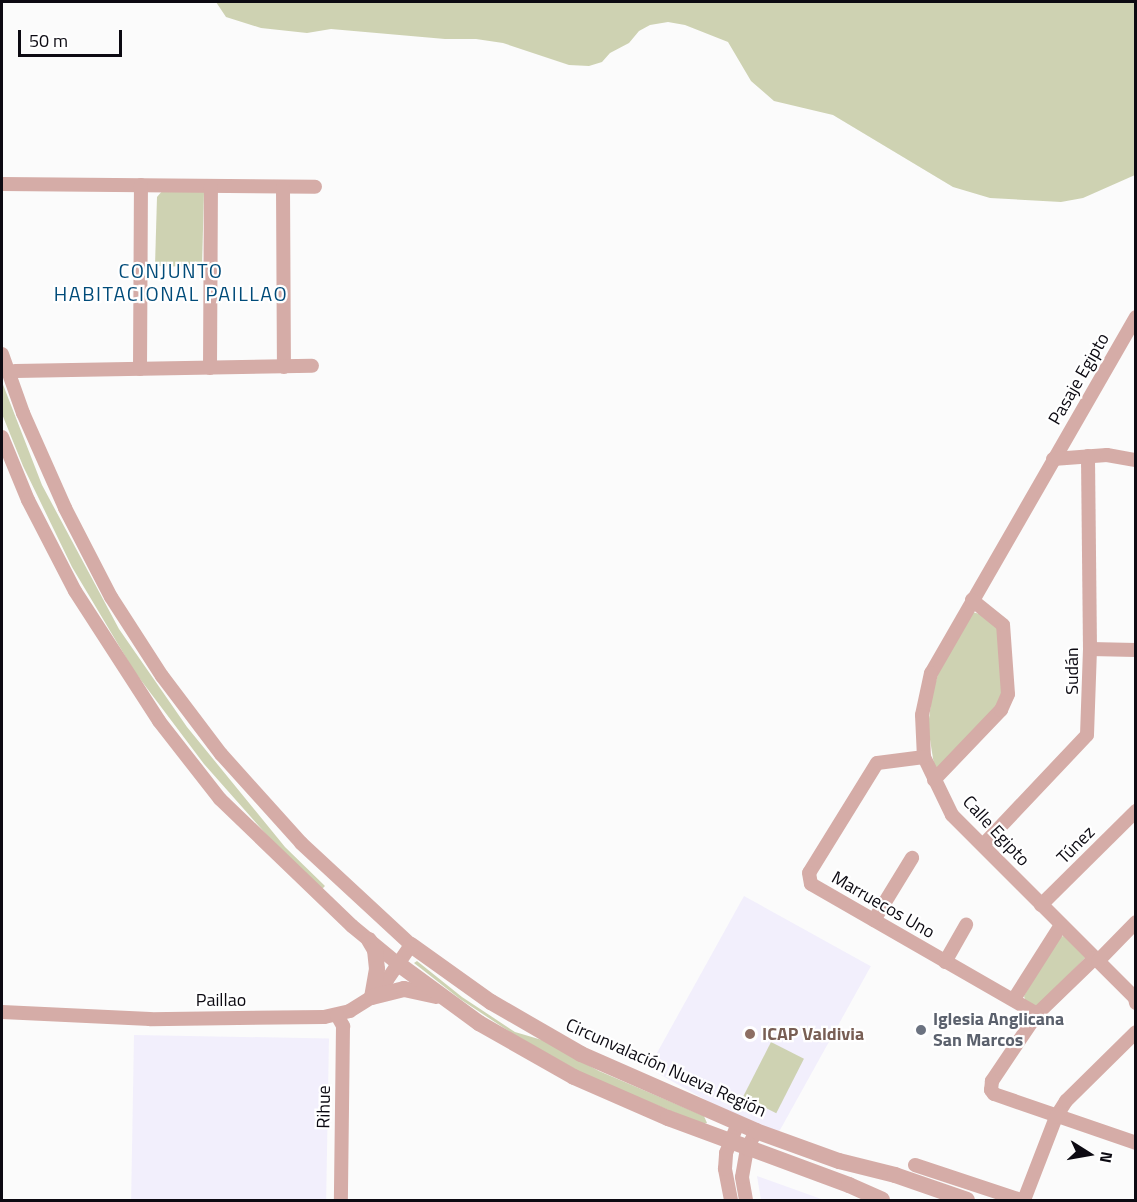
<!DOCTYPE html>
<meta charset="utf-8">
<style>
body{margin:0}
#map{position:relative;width:1137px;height:1202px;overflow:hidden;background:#fbfbfb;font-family:"Titillium Web",sans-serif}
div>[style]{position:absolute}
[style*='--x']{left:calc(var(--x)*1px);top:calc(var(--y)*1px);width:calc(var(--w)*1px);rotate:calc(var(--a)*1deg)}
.built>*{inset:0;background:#f2effc;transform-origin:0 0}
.green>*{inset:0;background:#ced2b2;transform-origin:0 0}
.minor>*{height:14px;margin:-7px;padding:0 7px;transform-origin:7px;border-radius:7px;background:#d5aca7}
.tertiary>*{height:16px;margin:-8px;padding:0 8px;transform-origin:8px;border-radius:8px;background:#d5aca7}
.dots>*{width:16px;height:16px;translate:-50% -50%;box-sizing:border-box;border:3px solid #fff;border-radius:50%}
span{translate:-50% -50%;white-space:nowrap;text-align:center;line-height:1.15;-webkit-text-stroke:4.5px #fff;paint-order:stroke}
.street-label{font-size:18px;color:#0c0a12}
.worship-label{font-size:18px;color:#5b616d;font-weight:700}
.left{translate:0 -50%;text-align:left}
.education-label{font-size:18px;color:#785e54;font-weight:700}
.neighbourhood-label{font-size:20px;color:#004b79;letter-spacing:1.5px}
.frame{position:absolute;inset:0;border:3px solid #0c0a12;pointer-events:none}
.north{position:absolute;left:1059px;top:1124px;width:60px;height:60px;-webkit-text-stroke:4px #fff;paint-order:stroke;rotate:101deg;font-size:16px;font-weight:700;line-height:24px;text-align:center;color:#0c0a12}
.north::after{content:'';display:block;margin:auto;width:21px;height:27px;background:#0c0a12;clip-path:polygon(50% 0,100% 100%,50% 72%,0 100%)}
.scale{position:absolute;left:18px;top:30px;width:104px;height:27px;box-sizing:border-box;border:3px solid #0c0a12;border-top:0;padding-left:8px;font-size:18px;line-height:21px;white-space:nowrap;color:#0c0a12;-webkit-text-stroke:4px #fff;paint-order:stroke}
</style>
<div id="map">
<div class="built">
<i style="left:744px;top:896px;width:145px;height:197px;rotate:29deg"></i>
<i style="left:134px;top:1035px;width:195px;height:165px;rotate:1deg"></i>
<i style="clip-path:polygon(757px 1176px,824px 1200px,761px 1200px)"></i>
</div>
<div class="green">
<i style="clip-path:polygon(216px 2px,1135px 2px,1135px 175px,1083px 198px,1061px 202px,990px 198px,953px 187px,833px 115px,774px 101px,751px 81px,728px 42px,685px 25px,668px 22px,650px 25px,639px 31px,629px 43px,610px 53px,602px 62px,589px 66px,569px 65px,503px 43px,476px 39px,445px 39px,331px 29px,307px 33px,261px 28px,226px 17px)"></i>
<i style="clip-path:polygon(163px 190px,204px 192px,202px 267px,155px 266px,157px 197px)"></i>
<i style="clip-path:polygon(2px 382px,42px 485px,119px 629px,187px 727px,285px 847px,325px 886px,322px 889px,280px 850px,204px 764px,134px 671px,72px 567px,23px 466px,2px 414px)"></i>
<i style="clip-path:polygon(972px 612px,980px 614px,1000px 627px,1004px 689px,1001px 702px,935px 771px,928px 727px,932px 694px,939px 671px)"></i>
<i style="clip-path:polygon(1064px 936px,1086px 957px,1037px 1007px,1025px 1000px,1024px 996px,1058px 937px)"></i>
<i style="clip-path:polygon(417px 961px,462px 997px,515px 1032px,542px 1040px,599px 1071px,704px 1116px,707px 1123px,702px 1124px,587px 1076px,513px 1034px,460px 999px,414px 963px)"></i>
<i style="left:771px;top:1042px;width:37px;height:61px;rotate:27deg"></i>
</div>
<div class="minor">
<i style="--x:2;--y:184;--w:313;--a:0.5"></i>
<i style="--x:283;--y:187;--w:180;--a:89.7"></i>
<i style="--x:1136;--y:317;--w:411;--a:119.9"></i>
<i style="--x:931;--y:673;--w:43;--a:102.1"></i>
<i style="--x:922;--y:715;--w:42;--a:87.3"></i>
<i style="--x:924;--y:757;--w:64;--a:64.2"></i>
<i style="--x:952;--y:815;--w:259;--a:45"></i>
<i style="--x:1135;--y:998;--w:5;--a:79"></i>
<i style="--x:2;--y:354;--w:63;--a:70.4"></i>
<i style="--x:23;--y:413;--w:104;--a:66.1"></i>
<i style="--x:65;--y:508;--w:100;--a:62.7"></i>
<i style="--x:111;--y:597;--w:94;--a:57.2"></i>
<i style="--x:162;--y:676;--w:98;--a:52.9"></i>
<i style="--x:221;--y:754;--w:120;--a:48"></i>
<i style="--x:301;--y:843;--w:150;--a:42.8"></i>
<i style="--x:411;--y:945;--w:42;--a:124.4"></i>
<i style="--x:387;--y:980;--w:23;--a:131"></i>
<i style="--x:372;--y:997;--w:26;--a:148"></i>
<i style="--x:350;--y:1011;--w:27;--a:167"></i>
<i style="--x:324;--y:1017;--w:174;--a:179.3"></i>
<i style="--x:150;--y:1019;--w:148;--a:-177.3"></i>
<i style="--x:210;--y:368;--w:182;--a:-89.7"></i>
<i style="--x:140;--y:369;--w:184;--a:-89.7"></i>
<i style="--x:15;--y:371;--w:297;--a:-1"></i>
<i style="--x:2;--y:437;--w:68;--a:67.6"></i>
<i style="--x:28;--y:500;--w:102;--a:62.7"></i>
<i style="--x:75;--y:591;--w:155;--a:57.1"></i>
<i style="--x:159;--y:721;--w:99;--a:52"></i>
<i style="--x:220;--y:799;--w:183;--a:43.9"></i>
<i style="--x:352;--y:926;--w:58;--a:39.4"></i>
<i style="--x:1053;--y:459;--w:54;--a:-4.2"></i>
<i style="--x:1107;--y:455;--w:29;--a:10"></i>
<i style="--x:1090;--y:649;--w:46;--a:1.2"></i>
<i style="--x:924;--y:757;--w:47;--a:172.7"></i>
<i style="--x:877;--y:763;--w:129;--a:121.7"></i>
<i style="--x:809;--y:873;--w:11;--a:80"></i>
<i style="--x:811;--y:884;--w:261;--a:29.9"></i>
<i style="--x:934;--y:780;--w:97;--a:-46.3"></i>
<i style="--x:1001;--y:710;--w:17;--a:-66"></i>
<i style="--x:1008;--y:694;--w:69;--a:-94.1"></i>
<i style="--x:1003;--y:625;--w:40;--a:-141"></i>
<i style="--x:983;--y:845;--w:151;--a:-46.6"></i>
<i style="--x:1087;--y:735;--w:86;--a:-88"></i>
<i style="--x:1090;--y:649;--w:193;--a:-90.6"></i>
<i style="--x:1041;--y:905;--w:134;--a:-44.7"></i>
<i style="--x:874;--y:920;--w:73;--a:-58.5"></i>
<i style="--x:1095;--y:958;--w:81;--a:136"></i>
<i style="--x:1037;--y:1014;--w:81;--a:123.9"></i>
<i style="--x:992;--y:1081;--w:9;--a:96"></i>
<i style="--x:991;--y:1090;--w:5;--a:53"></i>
<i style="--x:994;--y:1094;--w:150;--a:19"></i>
<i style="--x:1098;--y:961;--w:54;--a:-45.7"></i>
<i style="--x:945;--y:962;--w:43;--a:-60.4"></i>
<i style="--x:1014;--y:999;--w:88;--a:-57.6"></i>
<i style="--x:337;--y:1015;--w:13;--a:61"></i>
<i style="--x:343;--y:1026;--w:174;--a:90.7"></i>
<i style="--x:915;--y:1165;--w:112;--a:18.3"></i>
<i style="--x:731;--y:1200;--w:32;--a:-101"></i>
<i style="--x:725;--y:1169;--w:16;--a:-86"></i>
<i style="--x:726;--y:1153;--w:31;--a:-68"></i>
<i style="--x:746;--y:1200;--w:23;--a:-100"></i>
<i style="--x:742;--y:1177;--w:28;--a:-80"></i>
<i style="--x:747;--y:1149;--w:20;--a:-63"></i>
<i style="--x:1024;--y:1200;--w:89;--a:-68.9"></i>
<i style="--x:1056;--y:1117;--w:19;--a:-58"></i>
<i style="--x:1066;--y:1101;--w:98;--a:-44.6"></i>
</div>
<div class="tertiary">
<i style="--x:369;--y:940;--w:12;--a:59"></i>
<i style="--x:375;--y:950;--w:19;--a:84"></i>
<i style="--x:377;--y:969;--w:28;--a:100"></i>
<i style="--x:372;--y:997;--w:33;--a:-14"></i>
<i style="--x:404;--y:989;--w:33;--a:12"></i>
<i style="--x:411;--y:945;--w:98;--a:35.5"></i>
<i style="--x:491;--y:1002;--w:104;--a:30"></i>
<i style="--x:581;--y:1054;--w:191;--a:23.7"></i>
<i style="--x:756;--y:1131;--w:88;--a:19.9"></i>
<i style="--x:839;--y:1161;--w:58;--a:14"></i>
<i style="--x:895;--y:1175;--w:76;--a:19.1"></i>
<i style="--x:397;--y:963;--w:102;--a:36.2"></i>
<i style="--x:479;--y:1023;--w:109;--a:29.6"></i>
<i style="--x:574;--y:1077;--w:103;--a:23.6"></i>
<i style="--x:668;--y:1118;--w:193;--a:20.3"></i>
<i style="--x:849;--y:1185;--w:36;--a:24"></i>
</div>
<div class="dots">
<i style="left:921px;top:1030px;background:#6b7280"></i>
<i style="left:750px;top:1034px;background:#8d6e63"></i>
</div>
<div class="street-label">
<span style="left:1079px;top:379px;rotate:-60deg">Pasaje Egipto</span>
<span style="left:1072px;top:671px;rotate:-90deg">Sudán</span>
<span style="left:996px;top:831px;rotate:47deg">Calle Egipto</span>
<span style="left:1076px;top:845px;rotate:-45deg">Túnez</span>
<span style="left:883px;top:905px;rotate:30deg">Marruecos Uno</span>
<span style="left:221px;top:1000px">Paillao</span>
<span style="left:666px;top:1068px;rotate:24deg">Circunvalación Nueva Región</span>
<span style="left:324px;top:1107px;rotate:-89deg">Rihue</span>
</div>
<div class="worship-label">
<span class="left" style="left:933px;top:1030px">Iglesia Anglicana<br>San Marcos</span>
</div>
<div class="education-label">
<span class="left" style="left:762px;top:1034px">ICAP Valdivia</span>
</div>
<div class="neighbourhood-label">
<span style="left:171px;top:282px">CONJUNTO<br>HABITACIONAL PAILLAO</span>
</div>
<div class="frame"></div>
<div class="north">N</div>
<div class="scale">50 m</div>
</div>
